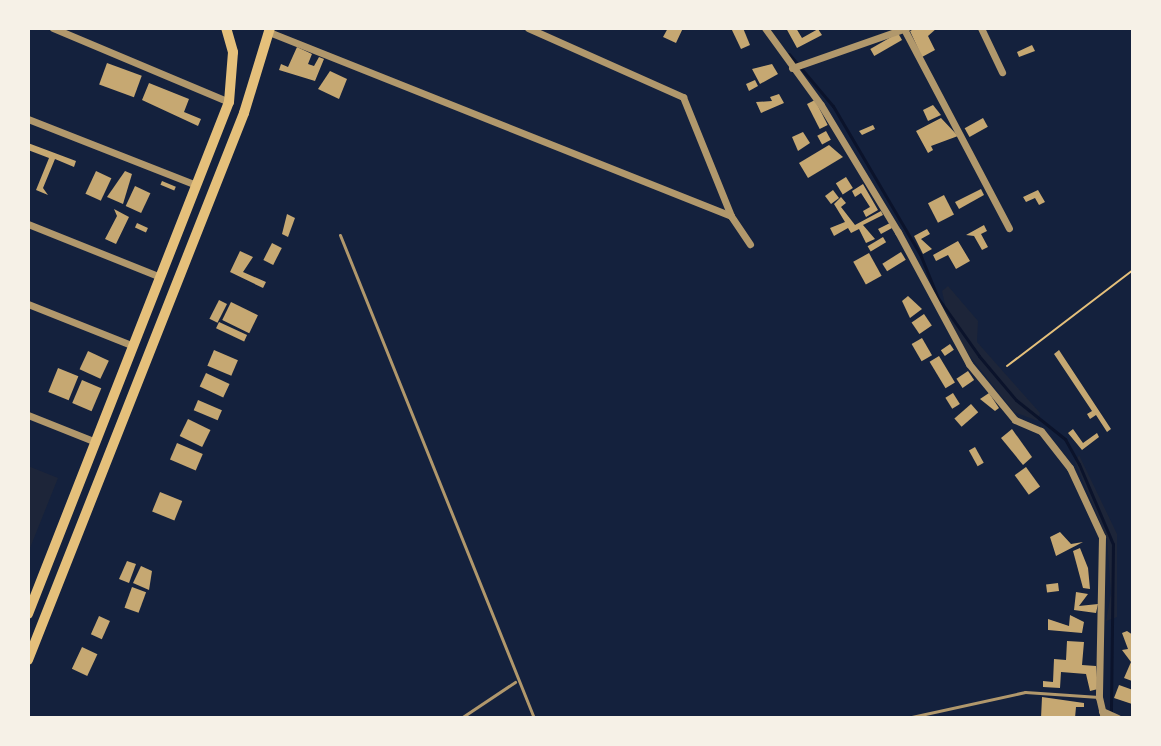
<!DOCTYPE html>
<style>
body{margin:0}
#map{position:relative;width:1161px;height:746px;overflow:hidden;background:#14213d;font-family:"DM Sans",sans-serif}
div>[style]{position:absolute}
[style*='--x']{left:calc(var(--x)*1px);top:calc(var(--y)*1px);width:calc(var(--w)*1px);rotate:calc(var(--a)*1deg)}
.green>*{inset:0;background:#1d2539}
.stream>*{height:3px;margin:-1.5px;padding:0 1.5px;transform-origin:1.5px;border-radius:1.5px;background:#0b132b}
.building>*{inset:0;background:#c6a872;transform-origin:0 0}
.path>*{height:2px;margin:-1px;padding:0 1px;transform-origin:1px;border-radius:1px;background:#e5c07b}
.service>*{height:3px;margin:-1.5px;padding:0 1.5px;transform-origin:1.5px;border-radius:1.5px;background:#b1986c}
.minor>*{height:7px;margin:-3.5px;padding:0 3.5px;transform-origin:3.5px;border-radius:3.5px;background:#b1986c}
.secondary>*{height:10px;margin:-5px;padding:0 5px;transform-origin:5px;border-radius:5px;background:#e5c07b}
span{translate:-50% -50%;white-space:nowrap;text-align:center;line-height:1.15;-webkit-text-stroke:8px #f6f1e7;paint-order:stroke}
.frame{position:absolute;inset:0;border:30px solid #f6f1e7;pointer-events:none}
</style>
<div id="map">
<div class="green">
<i style="clip-path:polygon(948px 286px,978px 321px,977px 342px,1040px 413px,1038px 421px,1014px 412px,966px 351px,948px 318px,942px 291px)"></i>
<i style="clip-path:polygon(1079px 455px,1117px 534px,1117px 617px,1106px 621px,1111px 593px,1107px 540px,1075px 462px)"></i>
<i style="clip-path:polygon(28px 466px,58px 478px,28px 553px)"></i>
</div>
<div class="stream">
<i style="--x:789;--y:54;--w:68;--a:49.8"></i>
<i style="--x:833;--y:106;--w:172;--a:59.6"></i>
<i style="--x:920;--y:254;--w:48;--a:67.8"></i>
<i style="--x:938;--y:298;--w:71;--a:54.7"></i>
<i style="--x:979;--y:356;--w:57;--a:49.9"></i>
<i style="--x:1016;--y:400;--w:63;--a:38.5"></i>
<i style="--x:1065;--y:439;--w:29;--a:61"></i>
<i style="--x:1079;--y:464;--w:87;--a:67"></i>
<i style="--x:1113;--y:544;--w:168;--a:90.7"></i>
</div>
<div class="building">
<i style="clip-path:polygon(668px 28px,683px 28px,676px 43px,663px 37px)"></i>
<i style="clip-path:polygon(731px 28px,743px 28px,750px 45px,741px 49px)"></i>
<i style="clip-path:polygon(786px 28px,796px 28px,802px 38px,818px 29px,822px 35px,797px 48px)"></i>
<i style="clip-path:polygon(916px 28px,937px 28px,928px 36px,935px 50px,922px 57px,910px 31px)"></i>
<i style="left:898px;top:33px;width:8px;height:32px;rotate:60deg"></i>
<i style="clip-path:polygon(1032px 45px,1035px 51px,1019px 57px,1017px 52px)"></i>
<i style="clip-path:polygon(297px 47px,312px 54px,308px 64px,314px 66px,319px 57px,324px 59px,315px 81px,279px 70px,281px 64px,288px 67px)"></i>
<i style="left:107px;top:63px;width:37px;height:23px;rotate:20deg"></i>
<i style="clip-path:polygon(772px 64px,778px 74px,760px 84px,752px 69px)"></i>
<i style="clip-path:polygon(330px 71px,347px 79px,339px 99px,318px 89px)"></i>
<i style="clip-path:polygon(755px 80px,758px 86px,749px 91px,746px 84px)"></i>
<i style="clip-path:polygon(149px 83px,189px 99px,184px 112px,201px 119px,198px 126px,142px 100px)"></i>
<i style="clip-path:polygon(779px 94px,784px 103px,761px 113px,756px 102px,772px 101px,770px 97px)"></i>
<i style="left:815px;top:100px;width:28px;height:9px;rotate:63deg"></i>
<i style="clip-path:polygon(933px 105px,941px 115px,928px 121px,923px 110px)"></i>
<i style="clip-path:polygon(941px 118px,958px 136px,931px 146px,933px 150px,928px 153px,916px 131px)"></i>
<i style="left:983px;top:118px;width:10px;height:21px;rotate:61deg"></i>
<i style="clip-path:polygon(873px 125px,875px 129px,862px 135px,859px 131px)"></i>
<i style="left:826px;top:131px;width:10px;height:10px;rotate:61deg"></i>
<i style="clip-path:polygon(803px 132px,810px 143px,798px 151px,792px 137px)"></i>
<i style="clip-path:polygon(28px 143px,76px 161px,74px 167px,55px 159px,43px 188px,48px 195px,36px 190px,49px 158px,28px 150px)"></i>
<i style="clip-path:polygon(829px 145px,843px 157px,808px 178px,799px 163px)"></i>
<i style="left:96px;top:171px;width:17px;height:25px;rotate:25deg"></i>
<i style="clip-path:polygon(125px 171px,132px 174px,123px 204px,107px 197px)"></i>
<i style="left:846px;top:177px;width:13px;height:12px;rotate:58deg"></i>
<i style="left:162px;top:181px;width:15px;height:4px;rotate:23deg"></i>
<i style="clip-path:polygon(863px 184px,878px 210px,866px 217px,863px 211px,870px 207px,861px 193px,855px 197px,852px 191px)"></i>
<i style="left:135px;top:186px;width:17px;height:22px;rotate:25deg"></i>
<i style="clip-path:polygon(981px 189px,984px 195px,959px 209px,955px 202px)"></i>
<i style="left:833px;top:190px;width:10px;height:10px;rotate:53deg"></i>
<i style="clip-path:polygon(1038px 190px,1045px 202px,1039px 205px,1035px 198px,1026px 202px,1023px 197px)"></i>
<i style="left:944px;top:195px;width:22px;height:18px;rotate:63deg"></i>
<i style="clip-path:polygon(841px 197px,846px 203px,841px 207px,855px 225px,881px 211px,883px 215px,863px 225px,875px 239px,866px 243px,859px 229px,851px 233px,848px 228px,834px 236px,830px 228px,845px 222px,834px 204px)"></i>
<i style="clip-path:polygon(114px 209px,129px 217px,116px 244px,105px 239px,117px 216px)"></i>
<i style="clip-path:polygon(287px 214px,295px 218px,288px 237px,282px 234px)"></i>
<i style="left:137px;top:223px;width:12px;height:5px;rotate:24deg"></i>
<i style="clip-path:polygon(890px 223px,892px 228px,881px 234px,878px 229px)"></i>
<i style="clip-path:polygon(984px 225px,987px 231px,981px 234px,988px 247px,982px 250px,974px 236px,966px 235px)"></i>
<i style="clip-path:polygon(927px 229px,930px 234px,921px 239px,932px 249px,923px 254px,914px 236px)"></i>
<i style="left:883px;top:237px;width:6px;height:18px;rotate:59deg"></i>
<i style="clip-path:polygon(958px 241px,970px 261px,956px 269px,948px 255px,936px 261px,933px 255px)"></i>
<i style="left:272px;top:243px;width:11px;height:19px;rotate:27deg"></i>
<i style="clip-path:polygon(240px 251px,253px 257px,243px 272px,266px 282px,263px 288px,230px 272px)"></i>
<i style="left:901px;top:252px;width:9px;height:22px;rotate:58deg"></i>
<i style="left:869px;top:253px;width:26px;height:18px;rotate:61deg"></i>
<i style="clip-path:polygon(908px 296px,922px 309px,910px 318px,902px 301px)"></i>
<i style="left:219px;top:300px;width:9px;height:21px;rotate:27deg"></i>
<i style="left:231px;top:302px;width:30px;height:20px;rotate:26deg"></i>
<i style="left:924px;top:314px;width:14px;height:15px;rotate:56deg"></i>
<i style="left:219px;top:322px;width:31px;height:7px;rotate:25deg"></i>
<i style="left:922px;top:338px;width:20px;height:12px;rotate:60deg"></i>
<i style="left:950px;top:344px;width:7px;height:11px;rotate:56deg"></i>
<i style="left:214px;top:350px;width:26px;height:17px;rotate:23deg"></i>
<i style="clip-path:polygon(1059px 350px,1111px 429px,1107px 432px,1096px 415px,1090px 419px,1087px 414px,1092px 411px,1054px 354px)"></i>
<i style="left:88px;top:351px;width:23px;height:20px;rotate:25deg"></i>
<i style="left:939px;top:356px;width:31px;height:11px;rotate:59deg"></i>
<i style="left:58px;top:368px;width:22px;height:26px;rotate:22deg"></i>
<i style="left:968px;top:371px;width:11px;height:14px;rotate:56deg"></i>
<i style="left:206px;top:373px;width:26px;height:15px;rotate:25deg"></i>
<i style="left:82px;top:380px;width:21px;height:25px;rotate:23deg"></i>
<i style="left:953px;top:393px;width:13px;height:9px;rotate:58deg"></i>
<i style="clip-path:polygon(989px 393px,999px 408px,995px 411px,980px 399px)"></i>
<i style="left:198px;top:400px;width:26px;height:11px;rotate:23deg"></i>
<i style="left:971px;top:404px;width:11px;height:22px;rotate:49deg"></i>
<i style="left:188px;top:419px;width:25px;height:19px;rotate:26deg"></i>
<i style="clip-path:polygon(1012px 429px,1032px 457px,1023px 465px,1001px 438px)"></i>
<i style="clip-path:polygon(1073px 429px,1083px 443px,1097px 433px,1099px 437px,1082px 450px,1068px 433px)"></i>
<i style="left:177px;top:443px;width:28px;height:18px;rotate:23deg"></i>
<i style="left:975px;top:447px;width:18px;height:7px;rotate:61deg"></i>
<i style="left:1026px;top:467px;width:24px;height:14px;rotate:54deg"></i>
<i style="left:160px;top:492px;width:24px;height:21px;rotate:22deg"></i>
<i style="clip-path:polygon(1060px 532px,1071px 544px,1083px 542px,1056px 556px,1050px 537px)"></i>
<i style="clip-path:polygon(1080px 548px,1088px 568px,1090px 589px,1083px 588px,1073px 551px)"></i>
<i style="clip-path:polygon(127px 561px,136px 564px,129px 583px,119px 579px)"></i>
<i style="clip-path:polygon(141px 566px,152px 571px,149px 590px,133px 583px)"></i>
<i style="left:1058px;top:583px;width:8px;height:12px;rotate:83deg"></i>
<i style="left:132px;top:587px;width:15px;height:22px;rotate:20deg"></i>
<i style="clip-path:polygon(1076px 592px,1088px 594px,1079px 606px,1098px 604px,1096px 613px,1074px 610px)"></i>
<i style="clip-path:polygon(1070px 615px,1084px 622px,1082px 633px,1048px 630px,1048px 619px,1069px 626px)"></i>
<i style="left:99px;top:616px;width:12px;height:20px;rotate:24deg"></i>
<i style="clip-path:polygon(1127px 631px,1133px 635px,1132px 681px,1124px 678px,1131px 662px,1122px 650px,1128px 649px,1122px 633px)"></i>
<i style="clip-path:polygon(1067px 641px,1084px 642px,1082px 665px,1096px 666px,1098px 689px,1090px 691px,1086px 674px,1061px 672px,1060px 688px,1043px 687px,1043px 681px,1053px 682px,1054px 659px,1066px 660px)"></i>
<i style="left:82px;top:647px;width:17px;height:24px;rotate:25deg"></i>
<i style="clip-path:polygon(1119px 685px,1133px 690px,1132px 704px,1114px 698px)"></i>
<i style="clip-path:polygon(1042px 697px,1084px 703px,1084px 707px,1076px 707px,1075px 718px,1041px 718px)"></i>
</div>
<div class="path">
<i style="--x:1007;--y:366;--w:158;--a:-37.3"></i>
</div>
<div class="service">
<i style="--x:340;--y:235;--w:521;--a:68.12"></i>
<i style="--x:461;--y:718;--w:65;--a:-33.7"></i>
<i style="--x:907;--y:718;--w:121;--a:-12.4"></i>
<i style="--x:1025;--y:692;--w:74;--a:3.9"></i>
</div>
<div class="minor">
<i style="--x:53;--y:28;--w:191;--a:22.8"></i>
<i style="--x:528;--y:28;--w:170;--a:24"></i>
<i style="--x:683;--y:97;--w:128;--a:68"></i>
<i style="--x:731;--y:216;--w:34;--a:56"></i>
<i style="--x:765;--y:28;--w:95;--a:54"></i>
<i style="--x:821;--y:105;--w:149;--a:58.8"></i>
<i style="--x:898;--y:232;--w:150;--a:61.7"></i>
<i style="--x:969;--y:364;--w:72;--a:50.6"></i>
<i style="--x:1015;--y:420;--w:28;--a:23"></i>
<i style="--x:1041;--y:431;--w:47;--a:51.9"></i>
<i style="--x:1070;--y:468;--w:76;--a:65.1"></i>
<i style="--x:1102;--y:537;--w:160;--a:91.1"></i>
<i style="--x:1099;--y:697;--w:22;--a:77"></i>
<i style="--x:981;--y:28;--w:49;--a:64.5"></i>
<i style="--x:904;--y:29;--w:225;--a:62.2"></i>
<i style="--x:269;--y:32;--w:497;--a:21.7"></i>
<i style="--x:792;--y:68;--w:121;--a:-19.3"></i>
<i style="--x:28;--y:119;--w:180;--a:21.4"></i>
<i style="--x:28;--y:224;--w:140;--a:21.8"></i>
<i style="--x:28;--y:304;--w:111;--a:21.7"></i>
<i style="--x:28;--y:415;--w:73;--a:21.7"></i>
<i style="--x:1102;--y:711;--w:17;--a:24"></i>
</div>
<div class="secondary">
<i style="--x:28;--y:614;--w:550;--a:-68.57"></i>
<i style="--x:229;--y:102;--w:50;--a:-85.4"></i>
<i style="--x:233;--y:52;--w:25;--a:-106"></i>
<i style="--x:28;--y:660;--w:588;--a:-68.45"></i>
<i style="--x:244;--y:113;--w:89;--a:-73"></i>
</div>
<div class="frame"></div>
</div>
